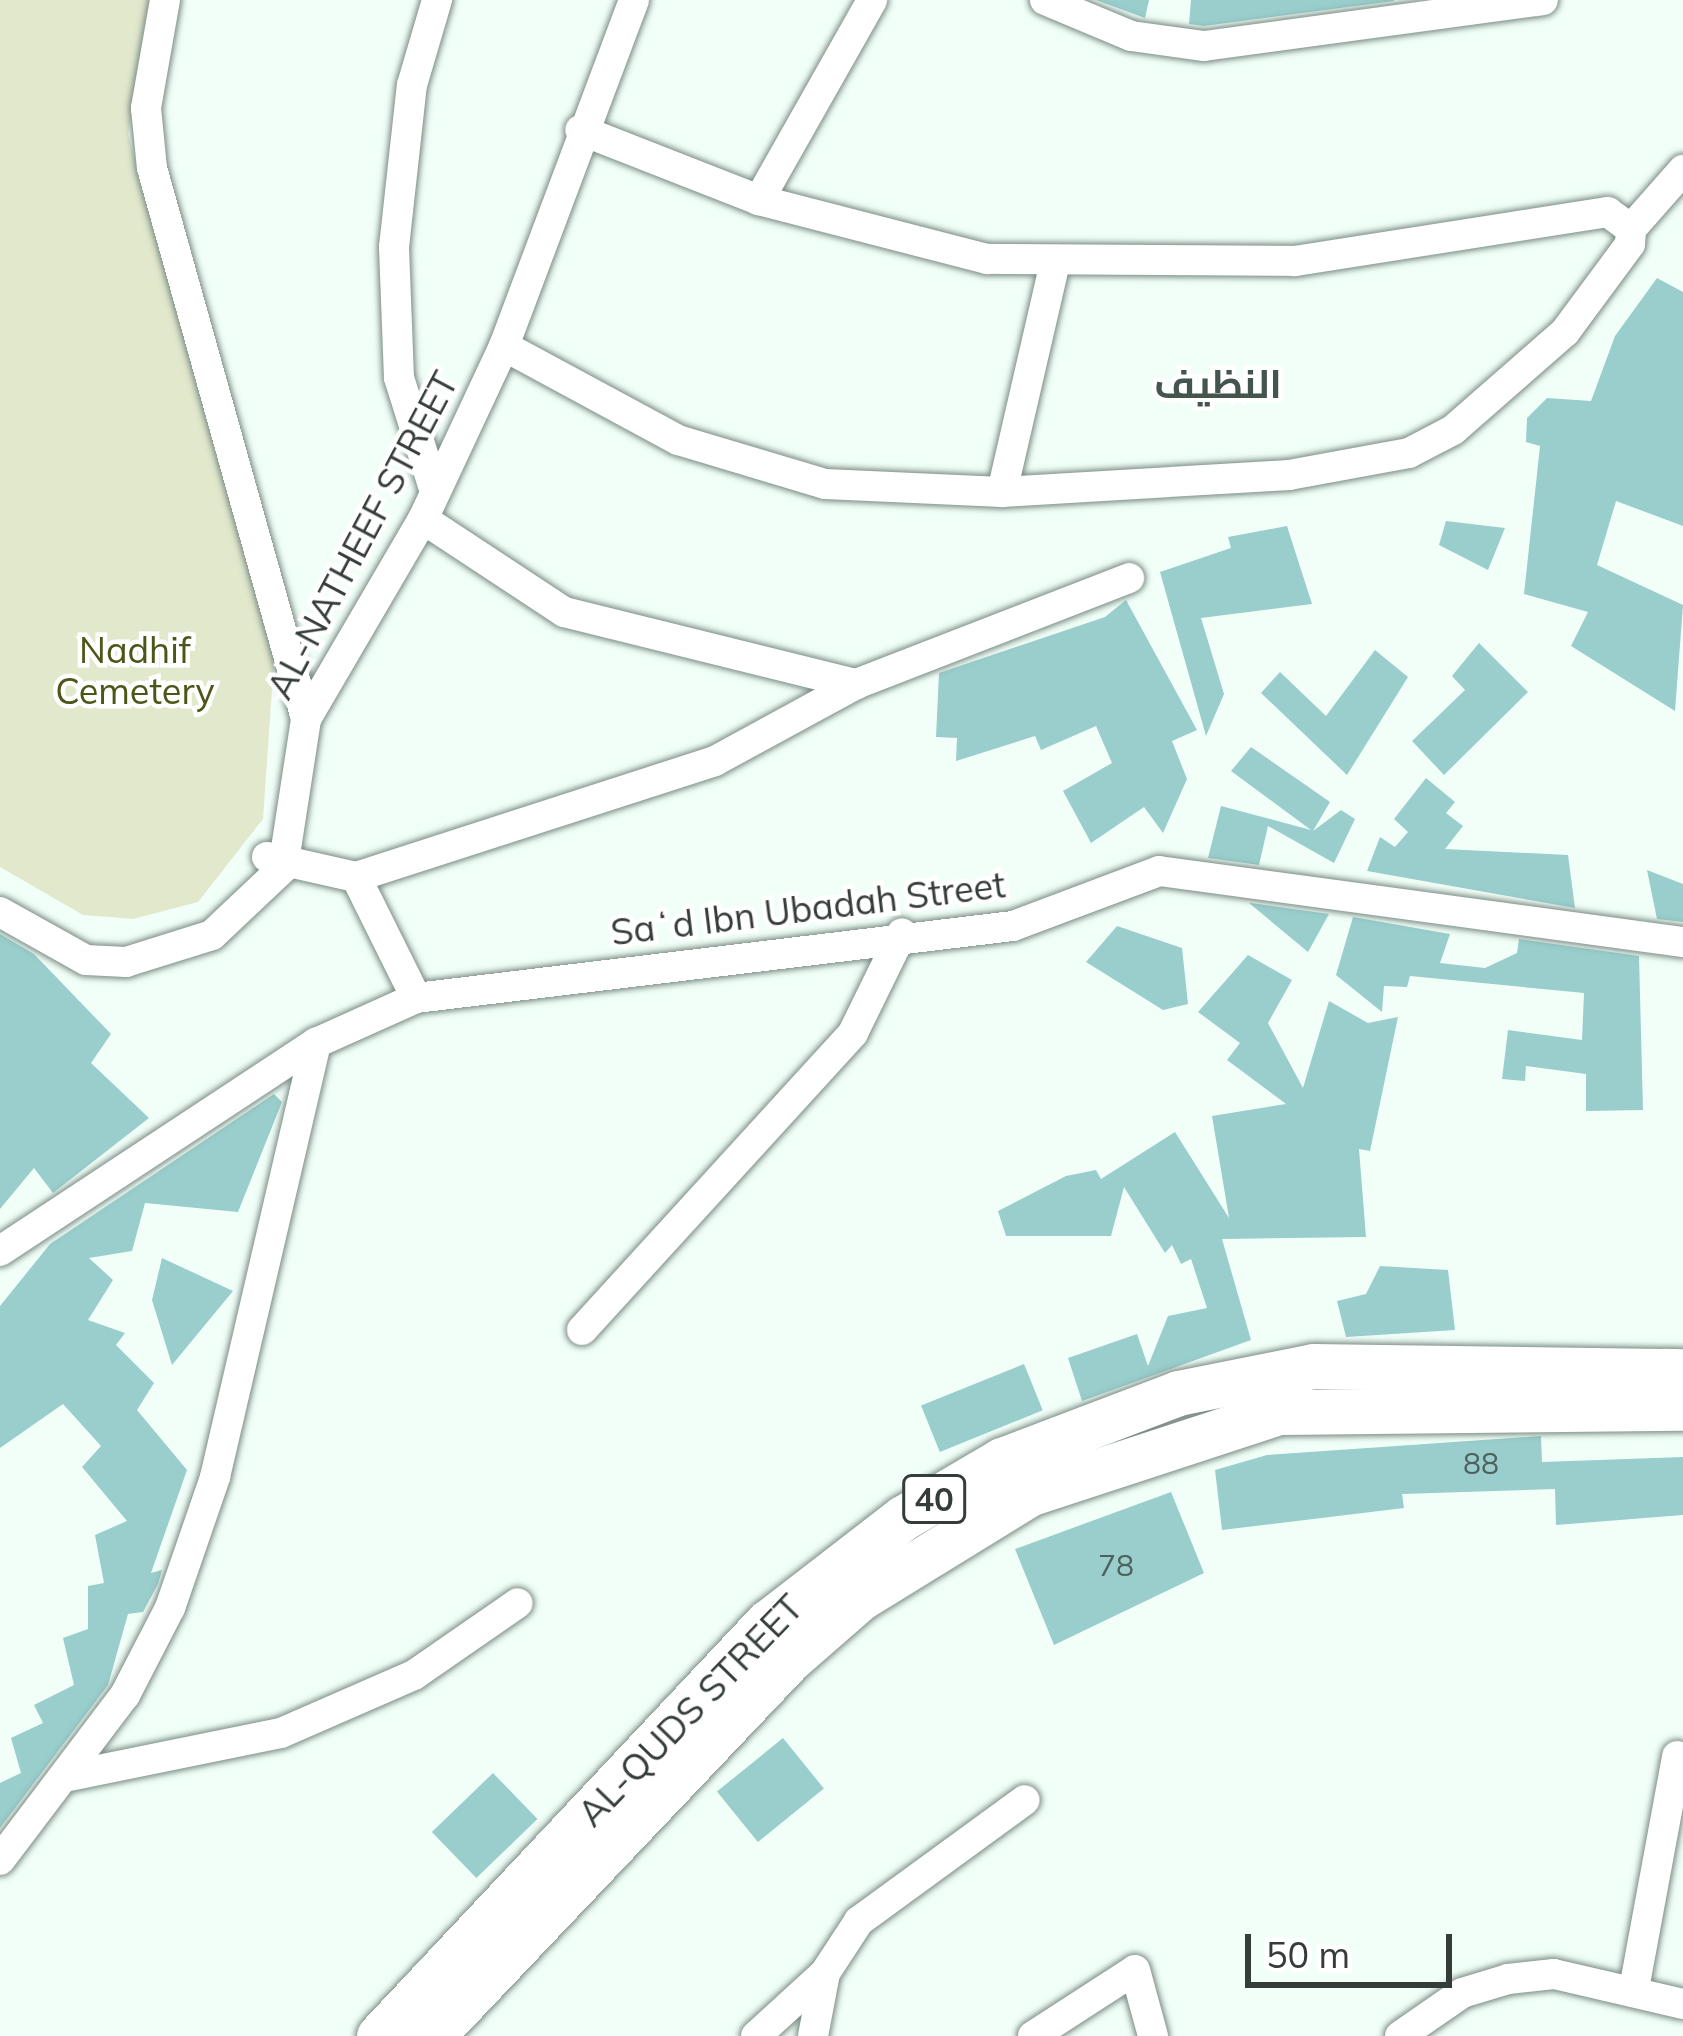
<!DOCTYPE html>
<meta charset="utf-8">
<style>
body{margin:0}
#map{position:relative;width:1683px;height:2036px;overflow:hidden;background:#f2fff9;font-family:Mulish,Cairo,sans-serif}
div>[style]{position:absolute}
[style*='--x']{left:calc(var(--x)*1px);top:calc(var(--y)*1px);width:calc(var(--w)*1px);rotate:calc(var(--a)*1deg)}
.green>*{inset:0;background:#e2e8cc}
.building>*{inset:0;background:#99cecc;transform-origin:0 0}
.roads{filter:drop-shadow(0 0 3px #7b8d85) drop-shadow(0 0 3px #7b8d85)}
.minor>*{height:30px;margin:-15px;padding:0 15px;transform-origin:15px;border-radius:15px;background:#fff}
.highway>*{height:45px;margin:-22.5px;padding:0 22.5px;transform-origin:22.5px;border-radius:22.5px;background:#fff}
span{translate:-50% -50%;white-space:nowrap;text-align:center;line-height:1.15;-webkit-text-stroke:9px #fff;paint-order:stroke}
.number-label{font-size:30px;color:#4e615e}
.number-label span{-webkit-text-stroke-width:0}
.shield-label span{padding:3px 9px;background:#fff;border:3px solid;border-radius:9px;-webkit-text-stroke-width:0}
.shield-label{font-size:33px;color:#353d3a;font-weight:700}
.street-label{font-size:36px;color:#353d3a}
.park-label{font-size:36px;color:#4d5618}
.neighbourhood-label{font-size:39px;color:#43554d;font-weight:700}
.scale{position:absolute;left:1245px;top:1934px;width:207px;height:54px;box-sizing:border-box;border:6px solid #353d3a;border-top:0;padding-left:15px;font-size:36px;line-height:42px;white-space:nowrap;color:#353d3a;-webkit-text-stroke:9px #fff;paint-order:stroke}
</style>
<div id="map">
<div class="green">
<i style="clip-path:polygon(0 0,151px 0,128px 134px,274px 661px,263px 819px,198px 902px,133px 919px,83px 915px,0 867px)"></i>
</div>
<div class="building">
<i style="clip-path:polygon(1096px 0,1149px 0,1145px 18px)"></i>
<i style="clip-path:polygon(1191px 0,1394px 0,1394px 1px,1204px 26px,1189px 24px)"></i>
<i style="clip-path:polygon(1657px 278px,1683px 292px,1683px 526px,1616px 501px,1597px 565px,1683px 605px,1675px 711px,1571px 646px,1588px 612px,1524px 594px,1540px 446px,1526px 442px,1527px 418px,1547px 398px,1591px 401px,1615px 336px)"></i>
<i style="clip-path:polygon(1446px 521px,1505px 528px,1488px 570px,1439px 545px)"></i>
<i style="clip-path:polygon(1287px 526px,1312px 604px,1201px 618px,1224px 694px,1206px 736px,1160px 572px,1231px 548px,1228px 537px)"></i>
<i style="clip-path:polygon(1126px 600px,1197px 730px,1172px 741px,1187px 779px,1163px 833px,1144px 807px,1091px 843px,1063px 791px,1112px 763px,1096px 726px,1041px 750px,1035px 736px,956px 761px,957px 738px,936px 737px,939px 673px,1105px 617px)"></i>
<i style="clip-path:polygon(1479px 643px,1528px 692px,1444px 775px,1412px 741px,1465px 690px,1452px 676px)"></i>
<i style="clip-path:polygon(1375px 650px,1408px 677px,1347px 775px,1261px 693px,1280px 672px,1326px 716px)"></i>
<i style="clip-path:polygon(1251px 747px,1330px 802px,1313px 831px,1341px 810px,1355px 819px,1334px 863px,1268px 826px,1259px 865px,1208px 858px,1221px 806px,1311px 830px,1231px 771px)"></i>
<i style="clip-path:polygon(1426px 778px,1455px 802px,1446px 813px,1463px 826px,1445px 849px,1568px 855px,1575px 908px,1367px 871px,1380px 837px,1395px 847px,1408px 832px,1394px 819px)"></i>
<i style="clip-path:polygon(1647px 870px,1683px 884px,1683px 922px,1657px 919px)"></i>
<i style="clip-path:polygon(1249px 903px,1251px 903px,1329px 914px,1308px 952px)"></i>
<i style="clip-path:polygon(1353px 917px,1450px 934px,1440px 963px,1485px 968px,1517px 953px,1519px 939px,1639px 956px,1643px 1110px,1586px 1111px,1586px 1074px,1526px 1066px,1525px 1081px,1502px 1079px,1508px 1030px,1582px 1040px,1584px 993px,1410px 976px,1407px 987px,1384px 986px,1382px 1012px,1336px 975px)"></i>
<i style="clip-path:polygon(1117px 926px,1182px 948px,1188px 1004px,1163px 1010px,1086px 962px)"></i>
<i style="clip-path:polygon(0 934px,34px 954px,111px 1034px,91px 1063px,149px 1118px,53px 1193px,34px 1168px,0 1209px)"></i>
<i style="clip-path:polygon(1248px 955px,1292px 980px,1268px 1023px,1303px 1088px,1329px 1001px,1368px 1023px,1398px 1017px,1370px 1151px,1359px 1149px,1366px 1237px,1222px 1239px,1251px 1340px,1082px 1401px,1068px 1358px,1137px 1334px,1148px 1366px,1168px 1316px,1207px 1308px,1191px 1259px,1181px 1264px,1172px 1245px,1165px 1253px,1124px 1187px,1111px 1236px,1006px 1236px,998px 1211px,1066px 1176px,1096px 1170px,1101px 1179px,1175px 1132px,1229px 1218px,1212px 1116px,1286px 1104px,1227px 1060px,1240px 1043px,1198px 1012px)"></i>
<i style="clip-path:polygon(274px 1094px,282px 1102px,238px 1212px,145px 1203px,132px 1251px,89px 1258px,113px 1280px,88px 1320px,125px 1333px,116px 1345px,154px 1383px,137px 1410px,187px 1470px,151px 1573px,162px 1570px,158px 1584px,143px 1612px,128px 1614px,108px 1685px,0 1828px,0 1783px,21px 1773px,11px 1738px,43px 1723px,34px 1705px,74px 1685px,63px 1638px,88px 1629px,88px 1586px,104px 1583px,95px 1535px,127px 1521px,82px 1467px,101px 1446px,63px 1404px,0 1448px,0 1306px,50px 1244px)"></i>
<i style="clip-path:polygon(162px 1258px,233px 1291px,172px 1365px,152px 1300px)"></i>
<i style="clip-path:polygon(1380px 1266px,1448px 1270px,1455px 1330px,1346px 1337px,1337px 1301px,1366px 1294px)"></i>
<i style="left:1024px;top:1364px;width:50px;height:111px;rotate:68deg"></i>
<i style="clip-path:polygon(1541px 1436px,1542px 1462px,1683px 1457px,1683px 1515px,1556px 1525px,1555px 1489px,1402px 1494px,1404px 1508px,1222px 1530px,1215px 1470px,1267px 1455px)"></i>
<i style="clip-path:polygon(1171px 1492px,1204px 1573px,1054px 1645px,1015px 1549px)"></i>
<i style="left:783px;top:1738px;width:65px;height:85px;rotate:51deg"></i>
<i style="left:493px;top:1773px;width:64px;height:85px;rotate:46deg"></i>
</div>
<div class="roads">
<div class="minor">
<i style="--x:165;--y:0;--w:110;--a:100"></i>
<i style="--x:146;--y:108;--w:60;--a:84.3"></i>
<i style="--x:152;--y:168;--w:572;--a:74.38"></i>
<i style="--x:1045;--y:0;--w:93;--a:22.7"></i>
<i style="--x:1131;--y:36;--w:74;--a:7.8"></i>
<i style="--x:1204;--y:46;--w:342;--a:-7.7"></i>
<i style="--x:759;--y:200;--w:230;--a:-60.5"></i>
<i style="--x:1631;--y:229;--w:79;--a:-48.6"></i>
<i style="--x:504;--y:346;--w:198;--a:28.4"></i>
<i style="--x:678;--y:440;--w:153;--a:16.7"></i>
<i style="--x:825;--y:484;--w:177;--a:2.6"></i>
<i style="--x:1002;--y:492;--w:288;--a:-3.4"></i>
<i style="--x:1289;--y:475;--w:122;--a:-10.4"></i>
<i style="--x:1409;--y:453;--w:50;--a:-27.6"></i>
<i style="--x:1453;--y:430;--w:149;--a:-41.2"></i>
<i style="--x:1565;--y:332;--w:109;--a:-53.5"></i>
<i style="--x:1630;--y:244;--w:15;--a:-86"></i>
<i style="--x:1631;--y:229;--w:29;--a:-144"></i>
<i style="--x:1608;--y:212;--w:317;--a:171.1"></i>
<i style="--x:1295;--y:261;--w:308;--a:-179.6"></i>
<i style="--x:987;--y:259;--w:236;--a:-165.5"></i>
<i style="--x:759;--y:200;--w:192;--a:-158.6"></i>
<i style="--x:435;--y:492;--w:120;--a:-107.5"></i>
<i style="--x:399;--y:378;--w:131;--a:-92.2"></i>
<i style="--x:394;--y:247;--w:163;--a:-83.7"></i>
<i style="--x:412;--y:85;--w:89;--a:-73.6"></i>
<i style="--x:1002;--y:492;--w:235;--a:-77"></i>
<i style="--x:423;--y:519;--w:169;--a:33.4"></i>
<i style="--x:564;--y:612;--w:301;--a:13.9"></i>
<i style="--x:267;--y:857;--w:91;--a:12.7"></i>
<i style="--x:356;--y:877;--w:377;--a:-17.9"></i>
<i style="--x:715;--y:761;--w:161;--a:-28.6"></i>
<i style="--x:856;--y:684;--w:293;--a:-21.2"></i>
<i style="--x:283;--y:868;--w:151;--a:-81.2"></i>
<i style="--x:306;--y:719;--w:232;--a:-59.7"></i>
<i style="--x:423;--y:519;--w:191;--a:-64.9"></i>
<i style="--x:504;--y:346;--w:370;--a:-69.4"></i>
<i style="--x:356;--y:877;--w:135;--a:63.6"></i>
<i style="--x:0;--y:912;--w:98;--a:29.2"></i>
<i style="--x:86;--y:960;--w:40;--a:2.9"></i>
<i style="--x:126;--y:962;--w:90;--a:-17.4"></i>
<i style="--x:212;--y:935;--w:98;--a:-43.3"></i>
<i style="--x:0;--y:1251;--w:378;--a:-33.4"></i>
<i style="--x:316;--y:1043;--w:110;--a:-24.2"></i>
<i style="--x:416;--y:998;--w:601;--a:-6.88"></i>
<i style="--x:1013;--y:926;--w:156;--a:-20.6"></i>
<i style="--x:1159;--y:871;--w:529;--a:7.72"></i>
<i style="--x:582;--y:1330;--w:402;--a:-47.6"></i>
<i style="--x:853;--y:1033;--w:111;--a:-63.9"></i>
<i style="--x:69;--y:1776;--w:216;--a:-11.5"></i>
<i style="--x:281;--y:1733;--w:145;--a:-23.6"></i>
<i style="--x:414;--y:1675;--w:126;--a:-34.7"></i>
<i style="--x:0;--y:1860;--w:207;--a:-52.9"></i>
<i style="--x:125;--y:1695;--w:98;--a:-62.7"></i>
<i style="--x:170;--y:1608;--w:139;--a:-71"></i>
<i style="--x:215;--y:1477;--w:446;--a:-76.9"></i>
<i style="--x:1634;--y:1989;--w:237;--a:-79.5"></i>
<i style="--x:756;--y:2036;--w:93;--a:-42.4"></i>
<i style="--x:813;--y:2036;--w:64;--a:-79.2"></i>
<i style="--x:825;--y:1973;--w:62;--a:-56.8"></i>
<i style="--x:859;--y:1921;--w:205;--a:-36.1"></i>
<i style="--x:1033;--y:2036;--w:121;--a:-32.9"></i>
<i style="--x:1135;--y:1970;--w:68;--a:74.7"></i>
<i style="--x:1400;--y:2036;--w:75;--a:-34.7"></i>
<i style="--x:1462;--y:1993;--w:48;--a:-16.9"></i>
<i style="--x:1508;--y:1979;--w:46;--a:-6.2"></i>
<i style="--x:1554;--y:1974;--w:132;--a:13.1"></i>
</div>
<div class="highway">
<i style="--x:379;--y:2036;--w:567;--a:-46.79"></i>
<i style="--x:767;--y:1623;--w:172;--a:-37.7"></i>
<i style="--x:903;--y:1518;--w:115;--a:-30.4"></i>
<i style="--x:1002;--y:1460;--w:188;--a:-20.8"></i>
<i style="--x:1178;--y:1393;--w:138;--a:-11.3"></i>
<i style="--x:1313;--y:1366;--w:370;--a:0.8"></i>
<i style="--x:432;--y:2036;--w:518;--a:-46.48"></i>
<i style="--x:789;--y:1660;--w:94;--a:-41.1"></i>
<i style="--x:860;--y:1598;--w:201;--a:-31.6"></i>
<i style="--x:1031;--y:1493;--w:261;--a:-18.1"></i>
<i style="--x:1279;--y:1412;--w:404;--a:-0.6"></i>
</div>
</div>
<div class="number-label">
<span style="left:1481px;top:1463px">88</span>
<span style="left:1116px;top:1565px">78</span>
</div>
<div class="shield-label">
<span style="left:934px;top:1499px">40</span>
</div>
<div class="street-label">
<span style="left:362px;top:535px;rotate:-62deg">AL-NATHEEF STREET</span>
<span style="left:808px;top:908px;rotate:-7deg">Saʻd Ibn Ubadah Street</span>
<span style="left:690px;top:1710px;rotate:-46deg">AL-QUDS STREET</span>
</div>
<div class="park-label">
<span style="left:135px;top:670px">Nadhif<br>Cemetery</span>
</div>
<div class="neighbourhood-label">
<span style="left:1218px;top:384px">النظيف</span>
</div>
<div class="scale">50 m</div>
</div>
